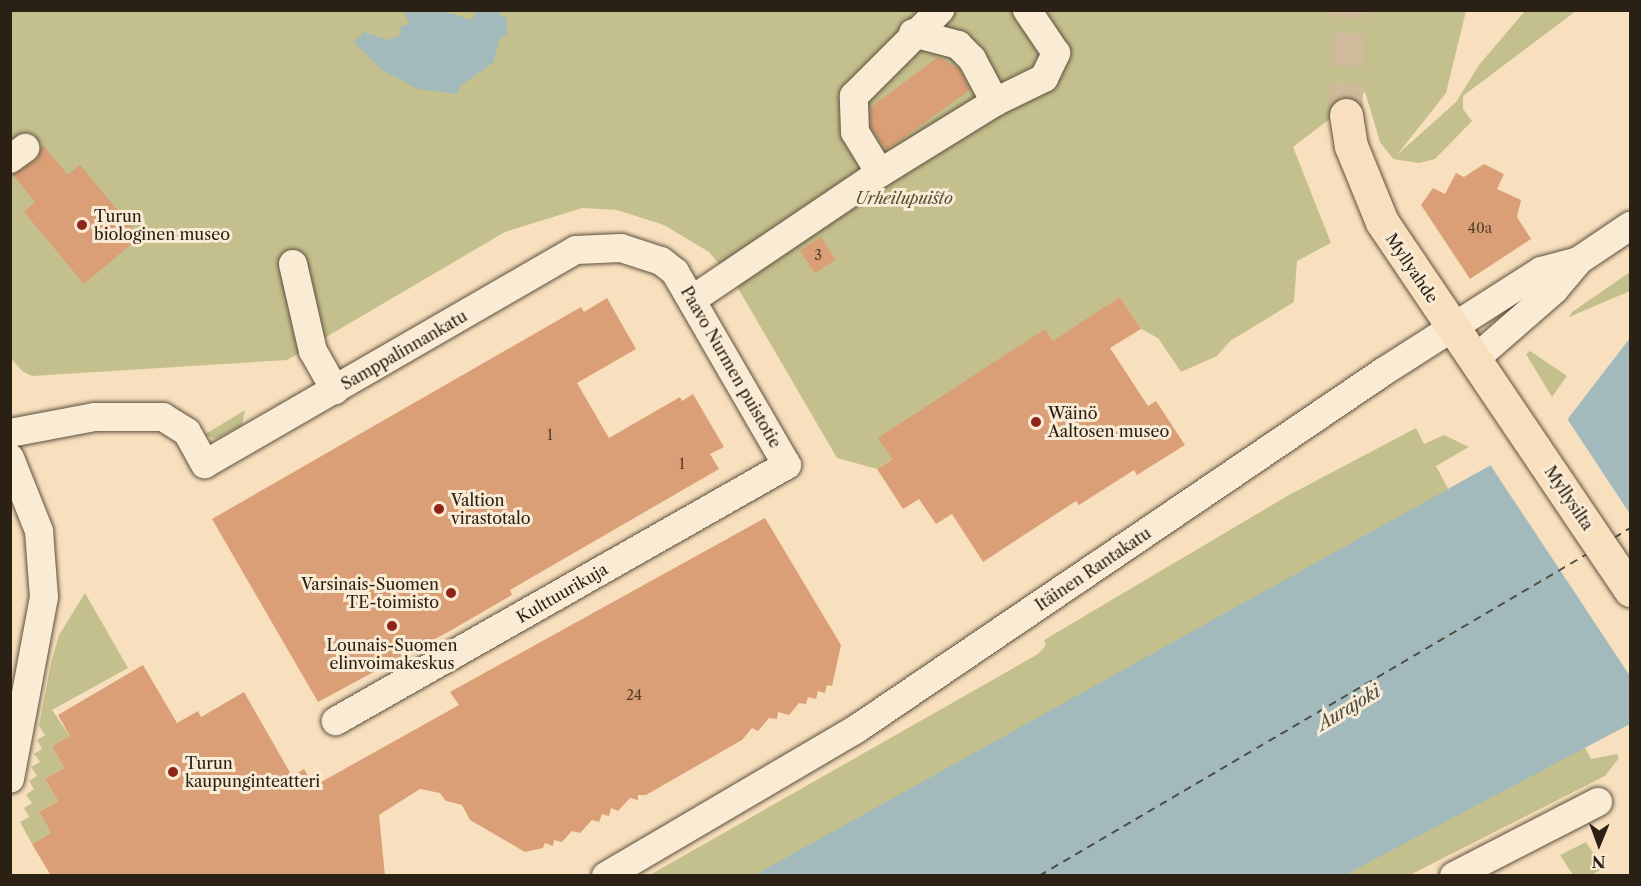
<!DOCTYPE html>
<meta charset="utf-8">
<style>
body{margin:0}
#map{position:relative;width:1641px;height:886px;overflow:hidden;background:#f8e0be;font-family:"Libre Caslon Text",serif}
div>[style]{position:absolute}
[style*='--x']{left:calc(var(--x)*1px);top:calc(var(--y)*1px);width:calc(var(--w)*1px);rotate:calc(var(--a)*1deg)}
.green>*{inset:0;background:#c4c08d}
.water>*{inset:0;background:#a2babc}
.pier>*{inset:0;background:#f8e0be}
.ferry>*{height:1.5px;margin-top:-0.75px;transform-origin:0;background:repeating-linear-gradient(90deg,#4e4e46 0 8px,transparent 0 14px)}
.building>*{inset:0;background:#db9f77;transform-origin:0 0}
.major-tunnel>*{height:33px;margin-top:-16.5px;transform-origin:0;background:repeating-linear-gradient(90deg,#cfba9c 0 33px,transparent 0 49px)}
.roads{filter:drop-shadow(0 0 2px #5e503e) drop-shadow(0 0 2px #5e503e)}
.minor>*{height:28px;margin:-14px;padding:0 14px;transform-origin:14px;border-radius:14px;background:#faebd5}
.major>*{height:33px;margin:-16.5px;padding:0 16.5px;transform-origin:16.5px;border-radius:16.5px;background:#f8e0be}
.dots>*{width:16px;height:16px;translate:-50% -50%;box-sizing:border-box;border:3px solid #faebd5;border-radius:50%}
span{translate:-50% -50%;white-space:nowrap;text-align:center;line-height:1.15;-webkit-text-stroke:6px #faebd5;paint-order:stroke}
.number-label{font-size:14px;color:#56402d}
.number-label span{-webkit-text-stroke-width:0}
.park-label{font-size:16px;color:#585038;font-style:italic}
.poi-label{font-size:16px;color:#2a2014}
.left{translate:0 -50%;text-align:left}
.right{translate:-100% -50%;text-align:right}
.street-label{font-size:16px;color:#2a2014}
.water-label{font-size:18px;color:#4e4e46;font-style:italic}
.frame{position:absolute;inset:0;border:12px solid #2a2014;pointer-events:none}
.north{position:absolute;left:1569px;top:814px;width:60px;height:60px;-webkit-text-stroke:4px #faebd5;paint-order:stroke;rotate:181deg;font-size:16px;font-weight:700;line-height:24px;text-align:center;color:#2a2014}
.north::after{content:'';display:block;margin:auto;width:21px;height:27px;background:#2a2014;clip-path:polygon(50% 0,100% 100%,50% 72%,0 100%)}
</style>
<div id="map">
<div class="green">
<i style="clip-path:polygon(10px 11px,1466px 11px,1446px 93px,1397px 155px,1456px 102px,1479px 65px,1525px 11px,1576px 11px,1463px 96px,1463px 109px,1472px 121px,1435px 159px,1419px 163px,1393px 159px,1380px 142px,1365px 92px,1293px 147px,1331px 243px,1297px 261px,1294px 302px,1230px 341px,1217px 356px,1181px 372px,1158px 338px,1141px 329px,1120px 297px,877px 469px,837px 458px,735px 283px,709px 252px,664px 225px,617px 210px,582px 208px,505px 232px,287px 360px,32px 376px,22px 371px,10px 357px)"></i>
<i style="clip-path:polygon(1630px 272px,1630px 291px,1569px 317px,1572px 312px)"></i>
<i style="clip-path:polygon(1530px 351px,1567px 376px,1552px 397px,1526px 354px)"></i>
<i style="clip-path:polygon(245px 410px,242px 425px,216px 439px,204px 435px)"></i>
<i style="clip-path:polygon(1416px 428px,1424px 444px,1444px 435px,1469px 447px,1436px 466px,1591px 759px,1617px 754px,1619px 758px,1605px 776px,1410px 875px,648px 876px,1038px 654px,1046px 645px,1044px 640px,1289px 495px)"></i>
<i style="clip-path:polygon(85px 593px,128px 668px,52px 710px,70px 736px,52px 746px,64px 768px,45px 779px,58px 801px,39px 812px,51px 833px,32px 844px,20px 822px,29px 817px,24px 808px,32px 803px,26px 795px,34px 789px,29px 781px,37px 776px,31px 767px,40px 762px,34px 754px,42px 749px,37px 740px,45px 735px,39px 726px,51px 663px,59px 635px)"></i>
<i style="clip-path:polygon(1586px 842px,1603px 868px,1592px 875px,1573px 875px,1560px 855px)"></i>
</div>
<div class="water">
<i style="clip-path:polygon(404px 11px,444px 11px,471px 20px,478px 11px,502px 11px,499px 15px,507px 18px,507px 35px,500px 38px,493px 63px,460px 86px,458px 94px,418px 89px,382px 70px,354px 42px,364px 32px,387px 40px,401px 35px,400px 27px,409px 24px)"></i>
<i style="clip-path:polygon(1630px 338px,1630px 724px,1345px 875px,753px 876px,1563px 425px)"></i>
</div>
<div class="pier">
<i style="clip-path:polygon(1566px 417px,1630px 514px,1630px 676px,1489px 463px)"></i>
</div>
<div class="ferry">
<i style="--x:1614;--y:538;--w:19;--a:-32"></i>
<i style="--x:1039;--y:876;--w:636;--a:-30.44"></i>
</div>
<div class="building">
<i style="clip-path:polygon(938px 57px,959px 69px,970px 90px,886px 150px,871px 127px,871px 107px)"></i>
<i style="clip-path:polygon(43px 145px,68px 175px,80px 165px,140px 237px,84px 284px,24px 212px,35px 202px,13px 175px,35px 161px)"></i>
<i style="clip-path:polygon(1484px 164px,1504px 174px,1497px 189px,1521px 200px,1517px 217px,1531px 239px,1470px 279px,1421px 205px,1433px 188px,1445px 194px,1456px 173px,1464px 177px)"></i>
<i style="left:821px;top:237px;width:27px;height:25px;rotate:57deg"></i>
<i style="clip-path:polygon(1120px 297px,1141px 329px,1110px 348px,1148px 406px,1156px 401px,1185px 445px,1137px 475px,1134px 470px,1079px 505px,1076px 501px,983px 562px,952px 514px,936px 524px,919px 499px,903px 509px,877px 469px,892px 459px,878px 438px,1045px 329px,1053px 341px)"></i>
<i style="clip-path:polygon(607px 298px,636px 349px,577px 383px,609px 438px,680px 397px,682px 401px,693px 394px,724px 447px,710px 454px,719px 469px,510px 590px,512px 595px,448px 632px,318px 702px,212px 519px,581px 307px,584px 312px)"></i>
<i style="clip-path:polygon(765px 518px,841px 645px,832px 686px,827px 685px,825px 693px,818px 691px,816px 699px,808px 697px,806px 704px,799px 703px,789px 715px,778px 712px,777px 719px,769px 718px,758px 731px,752px 728px,742px 740px,646px 795px,638px 795px,638px 800px,630px 798px,618px 811px,611px 808px,609px 816px,602px 814px,599px 822px,592px 820px,580px 833px,572px 831px,562px 842px,554px 840px,553px 846px,545px 843px,543px 848px,525px 852px,470px 820px,462px 805px,446px 801px,440px 793px,420px 789px,379px 815px,385px 876px,51px 876px,32px 844px,51px 833px,39px 812px,58px 801px,45px 779px,64px 768px,52px 746px,70px 736px,58px 715px,143px 665px,177px 723px,198px 711px,201px 717px,244px 692px,292px 776px,304px 769px,314px 786px,459px 705px,450px 692px)"></i>
</div>
<div class="major-tunnel">
<i style="--x:1346;--y:115;--w:105;--a:-88.9"></i>
</div>
<div class="roads">
<div class="minor">
<i style="--x:913;--y:33;--w:47;--a:14.9"></i>
<i style="--x:958;--y:45;--w:20;--a:45"></i>
<i style="--x:972;--y:59;--w:49;--a:61.9"></i>
<i style="--x:10;--y:159;--w:19;--a:-36"></i>
<i style="--x:880;--y:173;--w:48;--a:-121.4"></i>
<i style="--x:855;--y:132;--w:36;--a:-92"></i>
<i style="--x:854;--y:96;--w:122;--a:-45"></i>
<i style="--x:293;--y:264;--w:89;--a:77.1"></i>
<i style="--x:313;--y:351;--w:45;--a:60.6"></i>
<i style="--x:693;--y:299;--w:225;--a:-34"></i>
<i style="--x:880;--y:173;--w:135;--a:-31.7"></i>
<i style="--x:995;--y:102;--w:55;--a:-26.1"></i>
<i style="--x:1044;--y:78;--w:28;--a:-64"></i>
<i style="--x:1056;--y:53;--w:52;--a:-124"></i>
<i style="--x:1475;--y:359;--w:105;--a:-41.1"></i>
<i style="--x:1554;--y:290;--w:38;--a:-50"></i>
<i style="--x:1578;--y:261;--w:63;--a:-33.9"></i>
<i style="--x:10;--y:433;--w:86;--a:-10.7"></i>
<i style="--x:95;--y:417;--w:68;--a:0"></i>
<i style="--x:163;--y:417;--w:28;--a:32"></i>
<i style="--x:187;--y:432;--w:37;--a:61"></i>
<i style="--x:205;--y:464;--w:428;--a:-30"></i>
<i style="--x:576;--y:250;--w:45;--a:-2.5"></i>
<i style="--x:621;--y:248;--w:42;--a:18"></i>
<i style="--x:661;--y:261;--w:18;--a:38"></i>
<i style="--x:675;--y:272;--w:223;--a:59.9"></i>
<i style="--x:787;--y:465;--w:519;--a:150.42"></i>
<i style="--x:10;--y:458;--w:79;--a:68.3"></i>
<i style="--x:39;--y:531;--w:66;--a:85.7"></i>
<i style="--x:44;--y:597;--w:185;--a:100.6"></i>
<i style="--x:606;--y:876;--w:289;--a:-30.4"></i>
<i style="--x:855;--y:730;--w:638;--a:-34.14"></i>
<i style="--x:1383;--y:372;--w:188;--a:-32.6"></i>
<i style="--x:1541;--y:271;--w:38;--a:-15"></i>
<i style="--x:1454;--y:876;--w:162;--a:-27.2"></i>
</div>
<div class="major">
<i style="--x:1346;--y:115;--w:31;--a:81"></i>
<i style="--x:1351;--y:146;--w:82;--a:67.8"></i>
<i style="--x:1382;--y:222;--w:444;--a:56"></i>
</div>
</div>
<div class="dots">
<i style="left:82px;top:225px;background:#8f2418"></i>
<i style="left:1036px;top:422px;background:#8f2418"></i>
<i style="left:439px;top:509px;background:#8f2418"></i>
<i style="left:451px;top:593px;background:#8f2418"></i>
<i style="left:392px;top:626px;background:#8f2418"></i>
<i style="left:173px;top:772px;background:#8f2418"></i>
</div>
<div class="number-label">
<span style="left:1480px;top:228px">40a</span>
<span style="left:818px;top:255px">3</span>
<span style="left:550px;top:435px">1</span>
<span style="left:682px;top:464px">1</span>
<span style="left:634px;top:695px">24</span>
</div>
<div class="park-label">
<span style="left:904px;top:198px">Urheilupuisto</span>
</div>
<div class="poi-label">
<span class="left" style="left:94px;top:225px">Turun<br>biologinen museo</span>
<span class="left" style="left:1048px;top:422px">Wäinö<br>Aaltosen museo</span>
<span class="left" style="left:451px;top:509px">Valtion<br>virastotalo</span>
<span class="right" style="left:439px;top:593px">Varsinais-Suomen<br>TE-toimisto</span>
<span style="left:392px;top:654px">Lounais-Suomen<br>elinvoimakeskus</span>
<span class="left" style="left:185px;top:772px">Turun<br>kaupunginteatteri</span>
</div>
<div class="street-label">
<span style="left:1412px;top:268px;rotate:56deg">Myllyahde</span>
<span style="left:404px;top:350px;rotate:-30deg">Samppalinnankatu</span>
<span style="left:731px;top:367px;rotate:60deg">Paavo Nurmen puistotie</span>
<span style="left:1569px;top:498px;rotate:56deg">Myllysilta</span>
<span style="left:1093px;top:569px;rotate:-34deg">Itäinen Rantakatu</span>
<span style="left:562px;top:593px;rotate:-30deg">Kulttuurikuja</span>
</div>
<div class="water-label">
<span style="left:1349px;top:708px;rotate:-31deg">Aurajoki</span>
</div>
<div class="frame"></div>
<div class="north">N</div>
</div>
